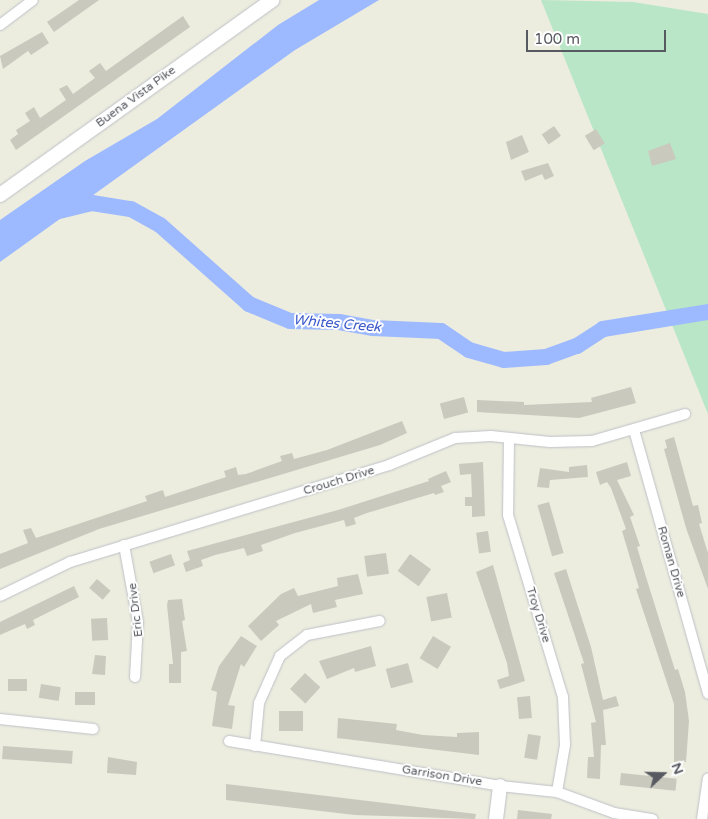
<!DOCTYPE html>
<style>
body{margin:0}
#map{position:relative;width:708px;height:819px;overflow:hidden;background:#eceddf;font-family:"Varela Round",sans-serif}
div>[style]{position:absolute}
[style*='--x']{left:calc(var(--x)*1px);top:calc(var(--y)*1px);width:calc(var(--w)*1px);rotate:calc(var(--a)*1deg)}
.green>*{inset:0;background:#b9e6c6}
.water>*{inset:0;background:#9db9ff}
.river>*{height:16px;margin:-8px;padding:0 8px;transform-origin:8px;border-radius:8px;background:#9db9ff}
.building>*{inset:0;background:#c9c9be;transform-origin:0 0}
.roads{filter:drop-shadow(0 0 1px #bec0c7) drop-shadow(0 0 1px #bec0c7)}
.street>*{height:10px;margin:-5px;padding:0 5px;transform-origin:5px;border-radius:5px;background:#fff}
.secondary>*{height:14px;margin:-7px;padding:0 7px;transform-origin:7px;border-radius:7px;background:#fff}
span{translate:-50% -50%;white-space:nowrap;text-align:center;line-height:1.15;-webkit-text-stroke:4px #fff;paint-order:stroke}
.street-label{font-size:12px;color:#585a61}
.water-label{font-size:14px;color:#3957c9;font-style:italic}
.north{position:absolute;left:638px;top:749px;width:50px;height:50px;-webkit-text-stroke:4px #fff;paint-order:stroke;rotate:69deg;font-size:14px;font-weight:700;line-height:20px;text-align:center;color:#585a61}
.north::after{content:'';display:block;margin:auto;width:18px;height:22px;background:#585a61;clip-path:polygon(50% 0,100% 100%,50% 72%,0 100%)}
.scale{position:absolute;left:526px;top:30px;width:140px;height:22px;box-sizing:border-box;border:2px solid #585a61;border-top:0;padding-left:6px;font-size:15px;line-height:18px;white-space:nowrap;color:#585a61;-webkit-text-stroke:4px #fff;paint-order:stroke}
</style>
<div id="map">
<div class="green">
<i style="clip-path:polygon(541px 0,633px 2px,708px 14px,708px 414px)"></i>
</div>
<div class="water">
<i style="clip-path:polygon(319px 0,379px 0,295px 50px,0 262px,0 220px,85px 161px,157px 119px,278px 25px)"></i>
</div>
<div class="river">
<i style="--x:51;--y:213;--w:42;--a:-13.7"></i>
<i style="--x:92;--y:203;--w:39;--a:9"></i>
<i style="--x:131;--y:209;--w:33;--a:29"></i>
<i style="--x:160;--y:225;--w:119;--a:41.6"></i>
<i style="--x:249;--y:304;--w:44;--a:22.5"></i>
<i style="--x:290;--y:321;--w:49;--a:1.2"></i>
<i style="--x:339;--y:322;--w:35;--a:10"></i>
<i style="--x:373;--y:328;--w:68;--a:2.5"></i>
<i style="--x:441;--y:331;--w:34;--a:34"></i>
<i style="--x:469;--y:350;--w:36;--a:16"></i>
<i style="--x:504;--y:360;--w:42;--a:-4.1"></i>
<i style="--x:546;--y:357;--w:33;--a:-20"></i>
<i style="--x:577;--y:346;--w:31;--a:-33"></i>
<i style="--x:603;--y:329;--w:106;--a:-9.2"></i>
</div>
<div class="building">
<i style="clip-path:polygon(79px 0,99px 0,54px 32px,47px 22px)"></i>
<i style="clip-path:polygon(183px 16px,190px 27px,16px 150px,10px 140px,18px 134px,16px 130px,30px 121px,25px 113px,34px 107px,40px 118px,66px 100px,59px 89px,67px 85px,73px 94px,95px 78px,89px 71px,100px 63px,106px 71px)"></i>
<i style="clip-path:polygon(42px 32px,49px 43px,31px 55px,28px 51px,3px 69px,0 56px)"></i>
<i style="left:554px;top:126px;width:12px;height:15px;rotate:55deg"></i>
<i style="left:596px;top:129px;width:17px;height:13px;rotate:59deg"></i>
<i style="clip-path:polygon(522px 135px,529px 152px,511px 160px,506px 142px)"></i>
<i style="clip-path:polygon(670px 143px,676px 159px,652px 166px,648px 151px)"></i>
<i style="clip-path:polygon(548px 163px,554px 176px,545px 180px,542px 174px,525px 181px,521px 171px)"></i>
<i style="clip-path:polygon(631px 387px,636px 403px,579px 418px,477px 412px,477px 400px,524px 402px,524px 405px,592px 402px,591px 398px)"></i>
<i style="left:464px;top:397px;width:16px;height:25px;rotate:75deg"></i>
<i style="clip-path:polygon(402px 421px,407px 433px,380px 445px,99px 529px,0 569px,0 554px,28px 543px,23px 530px,31px 528px,36px 538px,147px 501px,145px 496px,163px 490px,165px 497px,226px 477px,224px 471px,236px 467px,238px 475px,246px 474px,282px 461px,280px 456px,292px 453px,294px 459px,327px 450px)"></i>
<i style="clip-path:polygon(674px 437px,693px 506px,698px 505px,702px 523px,699px 524px,708px 553px,708px 589px,686px 528px,664px 449px,667px 448px,665px 440px)"></i>
<i style="clip-path:polygon(483px 462px,485px 516px,472px 517px,472px 506px,465px 506px,465px 497px,472px 497px,471px 474px,460px 475px,459px 464px)"></i>
<i style="clip-path:polygon(627px 462px,631px 476px,617px 480px,634px 515px,630px 517px,640px 546px,637px 547px,646px 577px,675px 670px,678px 669px,685px 692px,689px 721px,686px 762px,674px 762px,674px 704px,636px 589px,639px 588px,622px 531px,626px 529px,611px 488px,607px 482px,600px 485px,596px 472px)"></i>
<i style="clip-path:polygon(587px 465px,588px 477px,550px 480px,549px 488px,537px 487px,540px 468px,569px 472px,569px 467px)"></i>
<i style="clip-path:polygon(446px 471px,451px 482px,441px 486px,444px 492px,435px 495px,434px 493px,367px 513px,354px 518px,356px 524px,346px 527px,344px 520px,295px 533px,261px 545px,263px 551px,247px 556px,244px 548px,215px 555px,201px 560px,203px 566px,186px 572px,183px 563px,190px 560px,187px 551px,338px 510px,429px 481px,428px 479px)"></i>
<i style="left:549px;top:502px;width:53px;height:12px;rotate:74deg"></i>
<i style="left:488px;top:531px;width:21px;height:12px;rotate:82deg"></i>
<i style="left:386px;top:553px;width:21px;height:22px;rotate:82deg"></i>
<i style="left:171px;top:554px;width:12px;height:23px;rotate:70deg"></i>
<i style="left:410px;top:554px;width:26px;height:21px;rotate:36deg"></i>
<i style="clip-path:polygon(493px 565px,525px 681px,500px 689px,497px 680px,509px 676px,507px 663px,476px 572px)"></i>
<i style="clip-path:polygon(566px 569px,591px 647px,603px 700px,616px 696px,619px 706px,603px 710px,606px 745px,601px 745px,600px 779px,587px 778px,588px 757px,594px 757px,591px 723px,596px 722px,581px 664px,584px 663px,554px 573px)"></i>
<i style="clip-path:polygon(358px 574px,363px 594px,335px 600px,337px 607px,313px 613px,311px 604px,276px 621px,279px 625px,261px 641px,248px 626px,281px 594px,294px 588px,298px 596px,338px 586px,337px 578px)"></i>
<i style="left:97px;top:579px;width:18px;height:12px;rotate:41deg"></i>
<i style="clip-path:polygon(74px 586px,79px 597px,33px 620px,35px 625px,27px 629px,25px 624px,0 635px,0 622px)"></i>
<i style="left:447px;top:593px;width:25px;height:21px;rotate:79deg"></i>
<i style="clip-path:polygon(182px 599px,185px 620px,182px 621px,187px 651px,181px 652px,181px 683px,169px 683px,169px 664px,173px 664px,167px 605px,168px 600px)"></i>
<i style="left:107px;top:618px;width:22px;height:16px;rotate:87deg"></i>
<i style="clip-path:polygon(241px 636px,257px 646px,244px 667px,241px 664px,228px 705px,235px 706px,232px 729px,212px 726px,217px 692px,211px 690px,219px 666px)"></i>
<i style="left:433px;top:636px;width:21px;height:26px;rotate:31deg"></i>
<i style="clip-path:polygon(371px 646px,376px 666px,355px 672px,354px 668px,327px 679px,319px 661px)"></i>
<i style="clip-path:polygon(95px 655px,106px 656px,105px 675px,92px 674px)"></i>
<i style="left:408px;top:663px;width:20px;height:23px;rotate:75deg"></i>
<i style="left:305px;top:673px;width:21px;height:22px;rotate:43deg"></i>
<i style="left:8px;top:679px;width:19px;height:12px"></i>
<i style="left:41px;top:684px;width:20px;height:14px;rotate:9deg"></i>
<i style="left:75px;top:692px;width:20px;height:13px"></i>
<i style="left:530px;top:696px;width:22px;height:13px;rotate:85deg"></i>
<i style="left:279px;top:711px;width:24px;height:20px"></i>
<i style="clip-path:polygon(338px 718px,397px 724px,396px 730px,423px 735px,457px 737px,457px 733px,479px 732px,479px 755px,337px 738px)"></i>
<i style="left:528px;top:734px;width:13px;height:24px;rotate:9deg"></i>
<i style="left:3px;top:746px;width:70px;height:13px;rotate:4deg"></i>
<i style="clip-path:polygon(108px 757px,137px 762px,136px 775px,107px 773px)"></i>
<i style="left:621px;top:773px;width:56px;height:12px;rotate:6deg"></i>
<i style="clip-path:polygon(226px 784px,476px 814px,475px 819px,355px 815px,226px 800px)"></i>
<i style="clip-path:polygon(518px 810px,552px 814px,551px 819px,517px 819px)"></i>
</div>
<div class="roads">
<div class="street">
<i style="--x:0;--y:25;--w:41;--a:-37.1"></i>
<i style="--x:634;--y:430;--w:274;--a:74.3"></i>
<i style="--x:509;--y:438;--w:77;--a:90.7"></i>
<i style="--x:508;--y:515;--w:190;--a:73.2"></i>
<i style="--x:563;--y:697;--w:48;--a:87.6"></i>
<i style="--x:565;--y:745;--w:48;--a:99.7"></i>
<i style="--x:124;--y:545;--w:78;--a:79.7"></i>
<i style="--x:138;--y:622;--w:55;--a:93.1"></i>
<i style="--x:0;--y:596;--w:78;--a:-25.9"></i>
<i style="--x:70;--y:562;--w:333;--a:-16.9"></i>
<i style="--x:389;--y:465;--w:71;--a:-22.2"></i>
<i style="--x:455;--y:438;--w:36;--a:-3"></i>
<i style="--x:491;--y:436;--w:59;--a:5.8"></i>
<i style="--x:550;--y:442;--w:42;--a:-1.4"></i>
<i style="--x:592;--y:441;--w:97;--a:-16.2"></i>
<i style="--x:0;--y:719;--w:94;--a:6.1"></i>
<i style="--x:229;--y:741;--w:275;--a:9.4"></i>
<i style="--x:500;--y:786;--w:57;--a:6"></i>
<i style="--x:557;--y:792;--w:61;--a:20.2"></i>
<i style="--x:614;--y:813;--w:39;--a:9"></i>
<i style="--x:255;--y:746;--w:43;--a:-84.7"></i>
<i style="--x:259;--y:703;--w:51;--a:-65.9"></i>
<i style="--x:280;--y:656;--w:34;--a:-38"></i>
<i style="--x:307;--y:635;--w:74;--a:-10.9"></i>
<i style="--x:702;--y:819;--w:41;--a:-81.7"></i>
</div>
<div class="secondary">
<i style="--x:0;--y:195;--w:335;--a:-35.6"></i>
<i style="--x:496;--y:819;--w:33;--a:-83"></i>
</div>
</div>
<div class="street-label">
<span style="left:136px;top:97px;rotate:-36deg">Buena Vista Pike</span>
<span style="left:339px;top:481px;rotate:-17deg">Crouch Drive</span>
<span style="left:671px;top:562px;rotate:74deg">Roman Drive</span>
<span style="left:136px;top:610px;rotate:-97deg">Eric Drive</span>
<span style="left:538px;top:615px;rotate:73deg">Troy Drive</span>
<span style="left:442px;top:776px;rotate:9deg">Garrison Drive</span>
</div>
<div class="water-label">
<span style="left:337px;top:324px;rotate:5deg">Whites Creek</span>
</div>
<div class="north">N</div>
<div class="scale">100 m</div>
</div>
